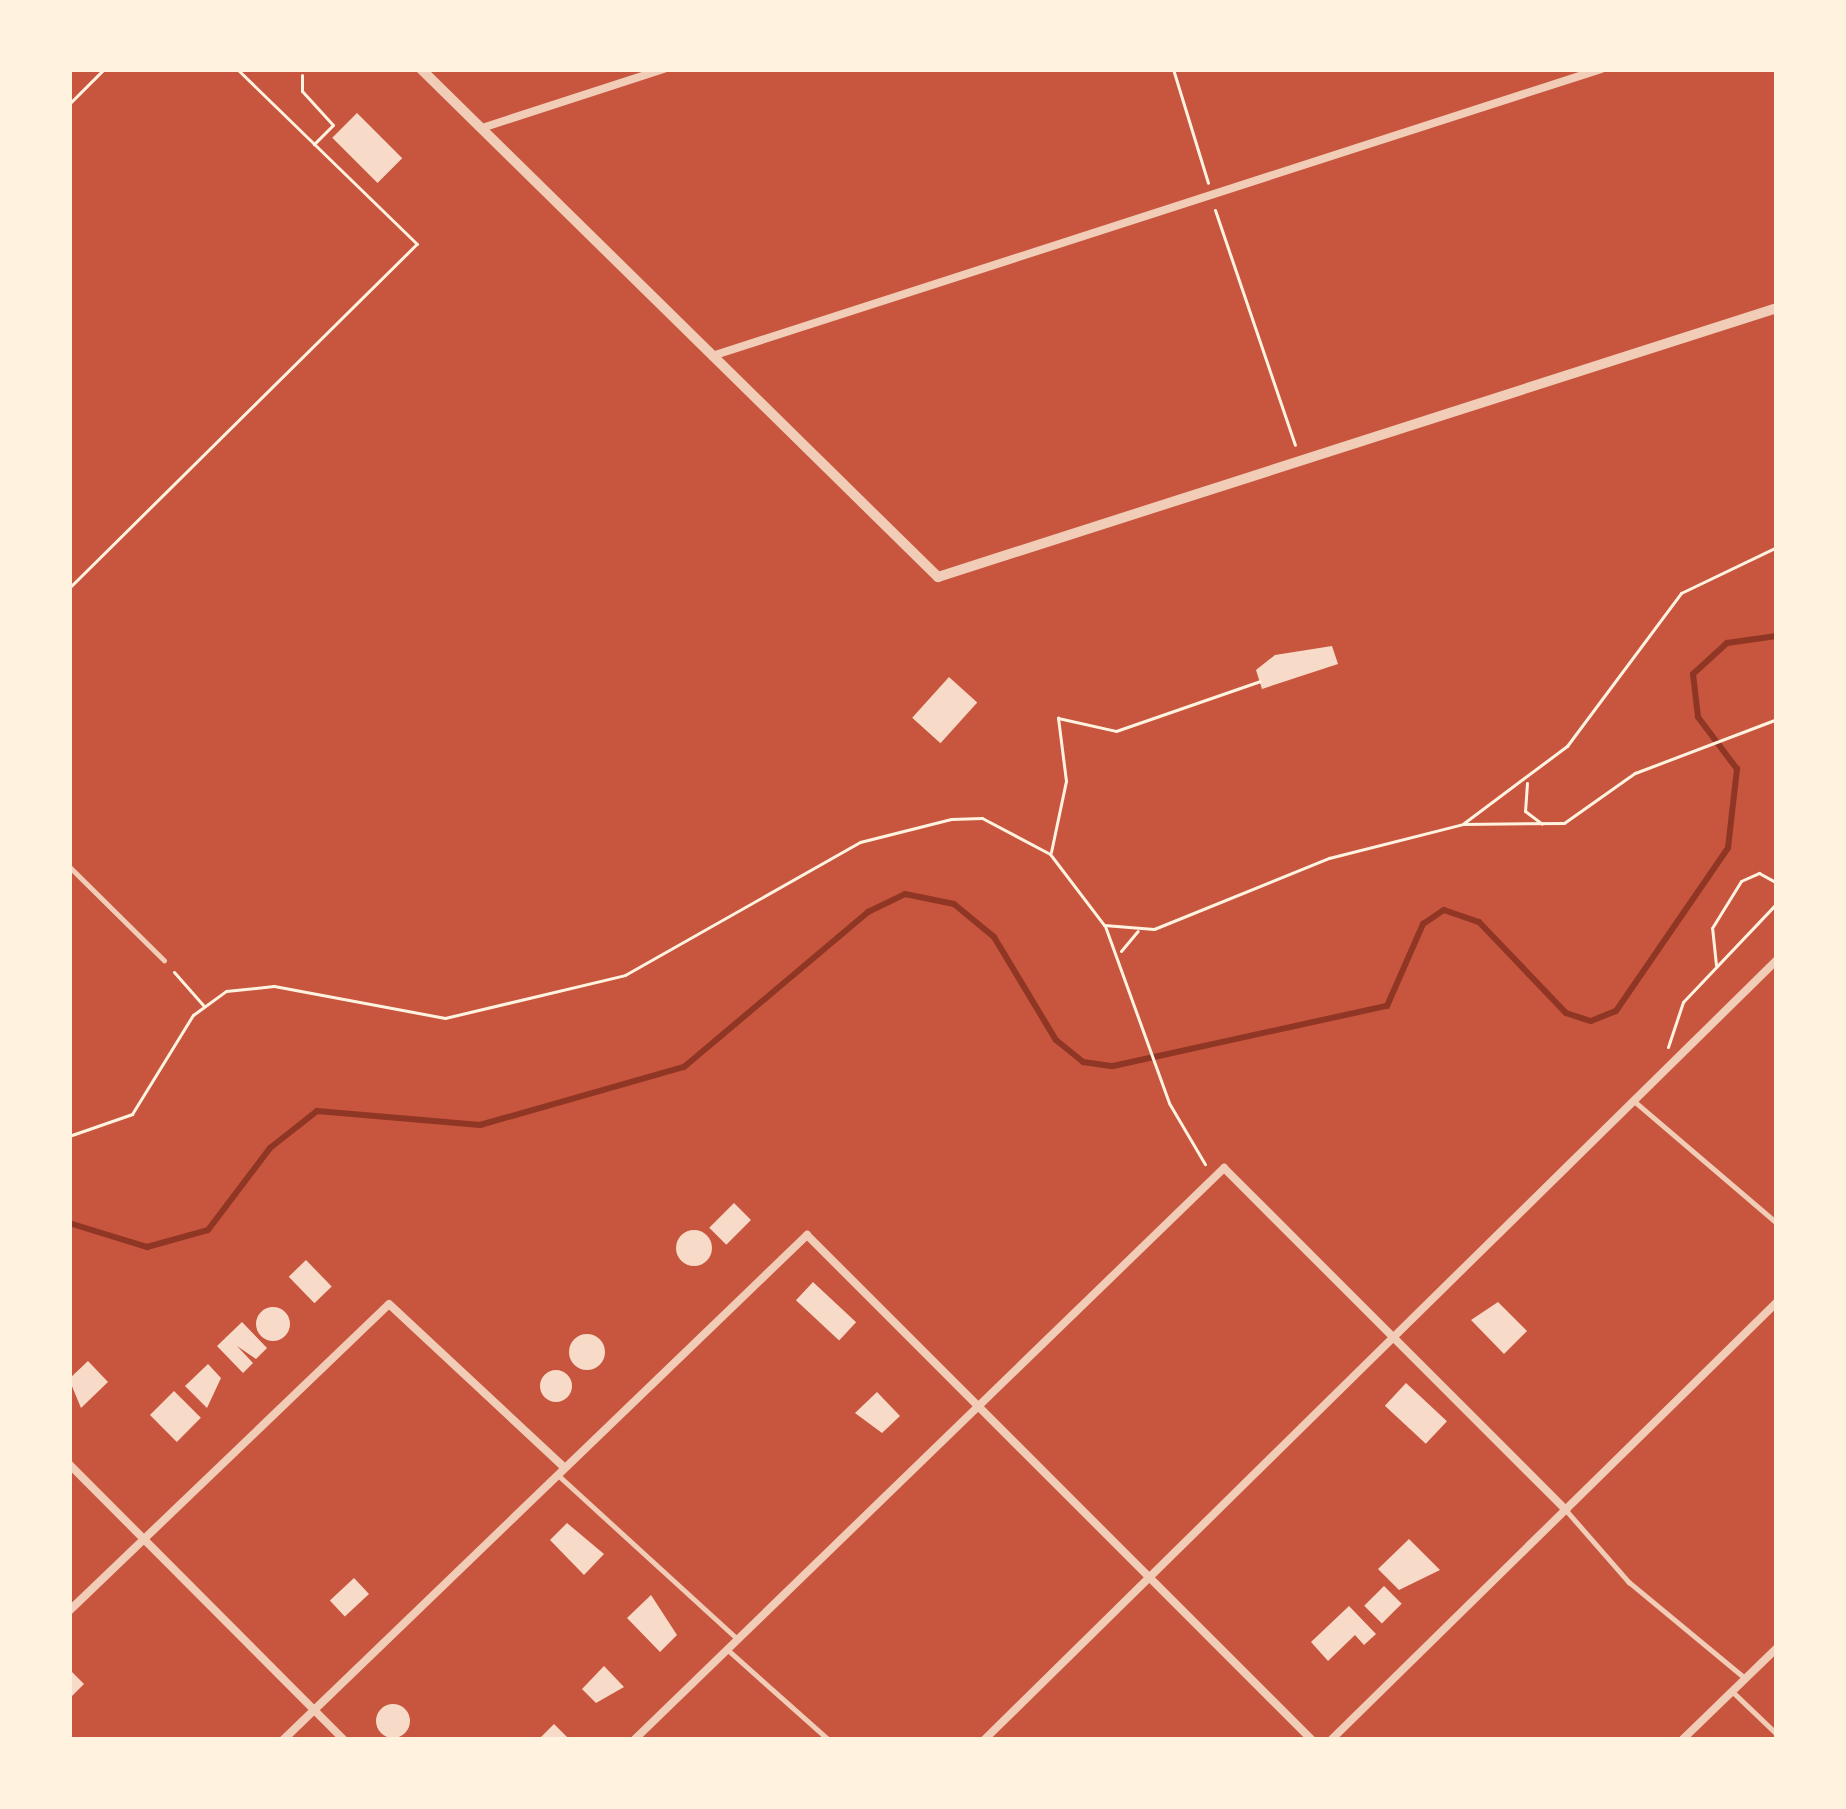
<!DOCTYPE html>
<style>
body{margin:0}
#map{position:relative;width:1846px;height:1809px;overflow:hidden;background:#c8553d;font-family:"Source Sans 3",sans-serif}
div>[style]{position:absolute}
[style*='--x']{left:calc(var(--x)*1px);top:calc(var(--y)*1px);width:calc(var(--w)*1px);rotate:calc(var(--a)*1deg)}
.stream>*{height:6px;margin:-3px;padding:0 3px;transform-origin:3px;border-radius:3px;background:#8f3625}
.building>*{inset:0;background:#f7dbc8;transform-origin:0 0}
.round{border-radius:50%}
.path>*{height:3px;margin:-1.5px;padding:0 1.5px;transform-origin:1.5px;border-radius:1.5px;background:#fff3e0}
.service>*{height:4.5px;margin:-2.25px;padding:0 2.25px;transform-origin:2.25px;border-radius:2.25px;background:#f1ccb7}
.minor>*{height:8px;margin:-4px;padding:0 4px;transform-origin:4px;border-radius:4px;background:#f1ccb7}
.tertiary>*{height:10px;margin:-5px;padding:0 5px;transform-origin:5px;border-radius:5px;background:#f1ccb7}
span{translate:-50% -50%;white-space:nowrap;text-align:center;line-height:1.15;-webkit-text-stroke:10px #fff3e0;paint-order:stroke}
.frame{position:absolute;inset:0;border:72px solid #fff3e0;pointer-events:none}
</style>
<div id="map">
<div class="stream">
<i style="--x:69;--y:1223;--w:82;--a:17.1"></i>
<i style="--x:147;--y:1247;--w:63;--a:-15.6"></i>
<i style="--x:208;--y:1230;--w:103;--a:-52.9"></i>
<i style="--x:270;--y:1148;--w:60;--a:-38.2"></i>
<i style="--x:317;--y:1111;--w:164;--a:4.9"></i>
<i style="--x:480;--y:1125;--w:212;--a:-15.9"></i>
<i style="--x:684;--y:1067;--w:241;--a:-40.1"></i>
<i style="--x:868;--y:912;--w:41;--a:-25.9"></i>
<i style="--x:905;--y:894;--w:50;--a:11.5"></i>
<i style="--x:954;--y:904;--w:52;--a:39.5"></i>
<i style="--x:994;--y:937;--w:120;--a:59"></i>
<i style="--x:1056;--y:1040;--w:35;--a:39"></i>
<i style="--x:1083;--y:1062;--w:30;--a:8"></i>
<i style="--x:1113;--y:1066;--w:280;--a:-12.4"></i>
<i style="--x:1387;--y:1006;--w:90;--a:-66.3"></i>
<i style="--x:1423;--y:924;--w:25;--a:-34"></i>
<i style="--x:1444;--y:910;--w:37;--a:19"></i>
<i style="--x:1479;--y:922;--w:126;--a:46.3"></i>
<i style="--x:1566;--y:1013;--w:26;--a:18"></i>
<i style="--x:1591;--y:1021;--w:27;--a:-22"></i>
<i style="--x:1616;--y:1011;--w:198;--a:-55.5"></i>
<i style="--x:1728;--y:848;--w:80;--a:-83.5"></i>
<i style="--x:1737;--y:769;--w:65;--a:-126.9"></i>
<i style="--x:1698;--y:717;--w:43;--a:-96.6"></i>
<i style="--x:1693;--y:674;--w:46;--a:-42.4"></i>
<i style="--x:1727;--y:643;--w:50;--a:-8"></i>
</div>
<div class="building">
<i style="left:357px;top:113px;width:64px;height:35px;rotate:45deg"></i>
<i style="clip-path:polygon(1332px 646px,1338px 664px,1262px 689px,1256px 670px,1275px 655px)"></i>
<i style="left:949px;top:677px;width:38px;height:55px;rotate:42deg"></i>
<i style="left:734px;top:1203px;width:24px;height:35px;rotate:45deg"></i>
<i class="round" style="left:676px;top:1230px;width:36px;height:36px"></i>
<i style="left:306px;top:1260px;width:37px;height:24px;rotate:46deg"></i>
<i style="left:813px;top:1282px;width:59px;height:25px;rotate:43deg"></i>
<i style="clip-path:polygon(1498px 1302px,1527px 1331px,1504px 1354px,1471px 1320px)"></i>
<i class="round" style="left:256px;top:1307px;width:34px;height:34px"></i>
<i style="clip-path:polygon(242px 1322px,267px 1348px,256px 1359px,237px 1346px,253px 1363px,243px 1373px,217px 1346px)"></i>
<i class="round" style="left:569px;top:1334px;width:36px;height:36px"></i>
<i style="clip-path:polygon(88px 1361px,108px 1382px,81px 1408px,69px 1379px)"></i>
<i style="clip-path:polygon(208px 1364px,221px 1378px,207px 1408px,185px 1386px)"></i>
<i class="round" style="left:540px;top:1370px;width:32px;height:32px"></i>
<i style="left:1406px;top:1383px;width:56px;height:31px;rotate:43deg"></i>
<i style="left:174px;top:1391px;width:38px;height:34px;rotate:45deg"></i>
<i style="clip-path:polygon(877px 1392px,900px 1416px,882px 1433px,855px 1413px)"></i>
<i style="clip-path:polygon(567px 1523px,604px 1554px,584px 1575px,550px 1540px)"></i>
<i style="clip-path:polygon(1409px 1539px,1440px 1570px,1399px 1590px,1378px 1569px)"></i>
<i style="left:354px;top:1578px;width:22px;height:33px;rotate:47deg"></i>
<i style="left:1384px;top:1586px;width:25px;height:28px;rotate:45deg"></i>
<i style="clip-path:polygon(651px 1595px,677px 1635px,660px 1652px,627px 1618px)"></i>
<i style="clip-path:polygon(1349px 1606px,1376px 1634px,1364px 1645px,1355px 1635px,1328px 1661px,1311px 1642px)"></i>
<i style="clip-path:polygon(604px 1666px,624px 1687px,596px 1703px,582px 1689px)"></i>
<i style="clip-path:polygon(69px 1669px,84px 1684px,69px 1699px)"></i>
<i class="round" style="left:376px;top:1704px;width:34px;height:34px"></i>
<i style="clip-path:polygon(554px 1724px,570px 1740px,538px 1740px)"></i>
</div>
<div class="path">
<i style="--x:1173;--y:69;--w:119;--a:72.9"></i>
<i style="--x:302;--y:75;--w:16;--a:90"></i>
<i style="--x:302;--y:91;--w:46;--a:47.6"></i>
<i style="--x:333;--y:125;--w:27;--a:135"></i>
<i style="--x:69;--y:104;--w:49;--a:-45"></i>
<i style="--x:1215;--y:210;--w:248;--a:71.2"></i>
<i style="--x:69;--y:588;--w:489;--a:-44.7"></i>
<i style="--x:417;--y:244;--w:251;--a:-135.8"></i>
<i style="--x:1527;--y:783;--w:28;--a:94"></i>
<i style="--x:1525;--y:811;--w:21;--a:37"></i>
<i style="--x:1464;--y:823;--w:129;--a:-36.8"></i>
<i style="--x:1567;--y:746;--w:191;--a:-53.3"></i>
<i style="--x:1681;--y:593;--w:106;--a:-25.6"></i>
<i style="--x:1051;--y:852;--w:73;--a:-78.1"></i>
<i style="--x:1066;--y:781;--w:64;--a:-97.2"></i>
<i style="--x:1058;--y:718;--w:59;--a:12.6"></i>
<i style="--x:1116;--y:731;--w:152;--a:-19.1"></i>
<i style="--x:1105;--y:926;--w:188;--a:70.1"></i>
<i style="--x:1169;--y:1103;--w:71;--a:59.5"></i>
<i style="--x:1121;--y:951;--w:26;--a:-50"></i>
<i style="--x:1716;--y:965;--w:37;--a:-96"></i>
<i style="--x:1712;--y:928;--w:55;--a:-58.3"></i>
<i style="--x:1741;--y:881;--w:20;--a:-24"></i>
<i style="--x:1759;--y:873;--w:21;--a:29"></i>
<i style="--x:174;--y:972;--w:44;--a:48.7"></i>
<i style="--x:1668;--y:1047;--w:47;--a:-71.6"></i>
<i style="--x:1683;--y:1002;--w:137;--a:-46.5"></i>
<i style="--x:69;--y:1136;--w:67;--a:-19.2"></i>
<i style="--x:132;--y:1114;--w:116;--a:-58.4"></i>
<i style="--x:193;--y:1015;--w:41;--a:-36"></i>
<i style="--x:226;--y:991;--w:48;--a:-5.9"></i>
<i style="--x:274;--y:986;--w:174;--a:10.6"></i>
<i style="--x:445;--y:1018;--w:185;--a:-13.4"></i>
<i style="--x:625;--y:975;--w:270;--a:-29.5"></i>
<i style="--x:860;--y:842;--w:94;--a:-14.2"></i>
<i style="--x:951;--y:819;--w:31;--a:-2"></i>
<i style="--x:982;--y:818;--w:77;--a:27.9"></i>
<i style="--x:1050;--y:854;--w:89;--a:52.7"></i>
<i style="--x:1104;--y:925;--w:50;--a:4.6"></i>
<i style="--x:1154;--y:929;--w:189;--a:-22.1"></i>
<i style="--x:1329;--y:858;--w:138;--a:-14.2"></i>
<i style="--x:1463;--y:824;--w:101;--a:-0.6"></i>
<i style="--x:1564;--y:823;--w:87;--a:-35.2"></i>
<i style="--x:1635;--y:773;--w:152;--a:-20.8"></i>
</div>
<div class="service">
<i style="--x:69;--y:866;--w:134;--a:44.7"></i>
<i style="--x:1633;--y:1100;--w:189;--a:40.5"></i>
<i style="--x:557;--y:1474;--w:245;--a:42.4"></i>
<i style="--x:1566;--y:1510;--w:96;--a:48.8"></i>
<i style="--x:1629;--y:1582;--w:149;--a:39.6"></i>
<i style="--x:727;--y:1649;--w:137;--a:41.7"></i>
<i style="--x:1733;--y:1692;--w:61;--a:43.7"></i>
</div>
<div class="minor">
<i style="--x:482;--y:128;--w:191;--a:-18"></i>
<i style="--x:712;--y:356;--w:934;--a:-17.89"></i>
<i style="--x:69;--y:1464;--w:390;--a:45.1"></i>
<i style="--x:69;--y:1611;--w:443;--a:-43.8"></i>
<i style="--x:389;--y:1304;--w:239;--a:43"></i>
<i style="--x:283;--y:1740;--w:728;--a:-43.94"></i>
<i style="--x:807;--y:1235;--w:714;--a:45"></i>
<i style="--x:634;--y:1740;--w:822;--a:-44.11"></i>
<i style="--x:1224;--y:1168;--w:484;--a:45"></i>
<i style="--x:984;--y:1740;--w:1112;--a:-44.53"></i>
<i style="--x:1331;--y:1740;--w:625;--a:-44.48"></i>
<i style="--x:1682;--y:1740;--w:132;--a:-44.1"></i>
</div>
<div class="tertiary">
<i style="--x:421;--y:69;--w:725;--a:44.5"></i>
<i style="--x:938;--y:577;--w:881;--a:-17.78"></i>
</div>
<div class="frame"></div>
</div>
